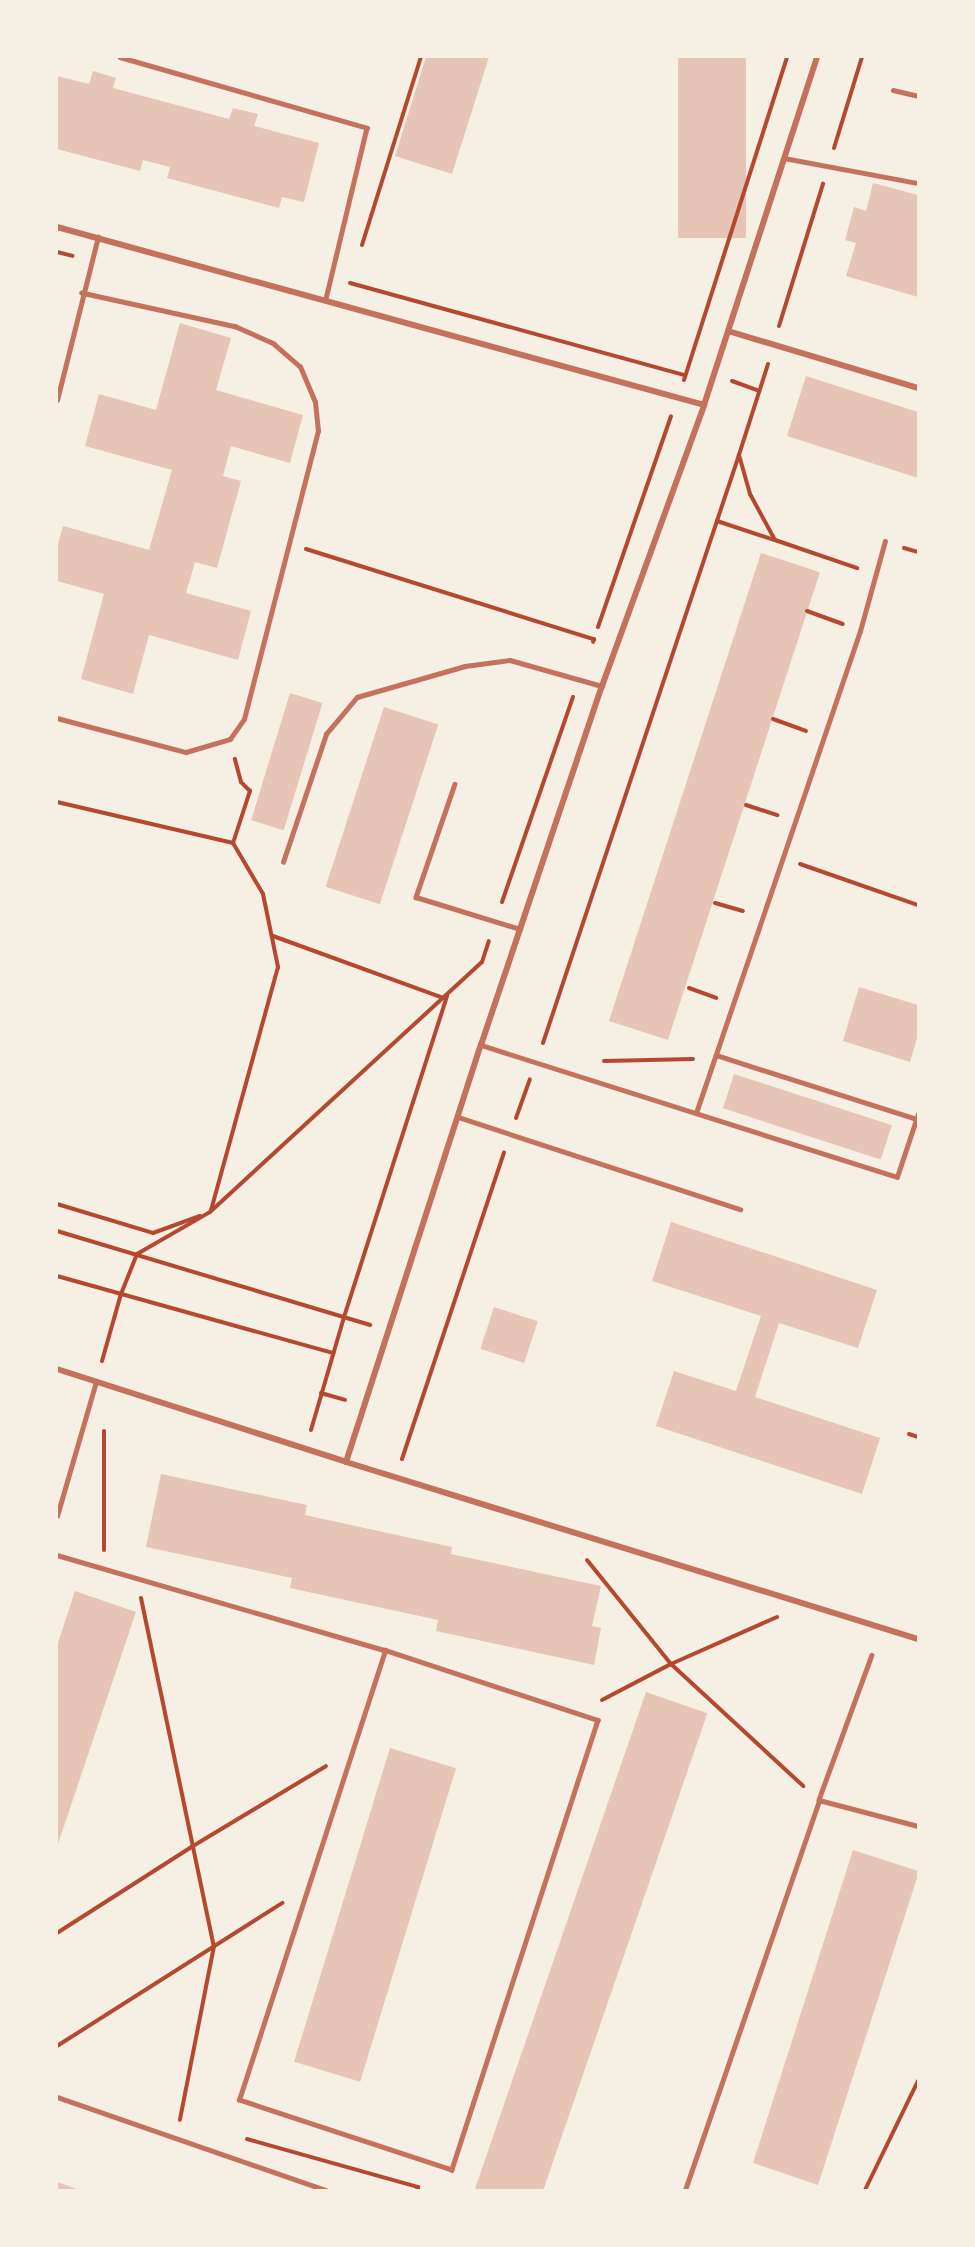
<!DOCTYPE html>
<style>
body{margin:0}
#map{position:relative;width:975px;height:2247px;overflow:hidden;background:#f6efe4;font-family:"Fira Sans Condensed",sans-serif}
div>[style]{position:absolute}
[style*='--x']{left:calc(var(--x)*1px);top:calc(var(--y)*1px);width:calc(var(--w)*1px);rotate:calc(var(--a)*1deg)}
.building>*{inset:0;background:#e6c5b7;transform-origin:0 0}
.path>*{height:4px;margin:-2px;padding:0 2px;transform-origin:2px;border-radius:2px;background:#b5482f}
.service>*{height:4.5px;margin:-2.25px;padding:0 2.25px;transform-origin:2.25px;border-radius:2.25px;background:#c5725c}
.minor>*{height:6px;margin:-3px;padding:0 3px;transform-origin:3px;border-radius:3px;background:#c5725c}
span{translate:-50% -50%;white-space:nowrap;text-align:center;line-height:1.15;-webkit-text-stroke:6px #f6efe4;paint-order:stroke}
.frame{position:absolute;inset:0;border:58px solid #f6efe4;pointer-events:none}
</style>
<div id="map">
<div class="building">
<i style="clip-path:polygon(426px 57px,489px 57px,452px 174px,395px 156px)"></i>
<i style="left:678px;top:57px;width:68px;height:181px"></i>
<i style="clip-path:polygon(93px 71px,116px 78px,113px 88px,229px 119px,233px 108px,258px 114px,254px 126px,319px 143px,304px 202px,282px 197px,279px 208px,167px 178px,170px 167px,143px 160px,140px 171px,57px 149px,57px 76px,89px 84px)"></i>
<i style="clip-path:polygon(873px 183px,918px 195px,918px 297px,846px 276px,856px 243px,845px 240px,854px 207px,866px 211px)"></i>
<i style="clip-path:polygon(180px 323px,231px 338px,216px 390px,303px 415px,290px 463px,231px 446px,223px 476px,241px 481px,217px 568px,195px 562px,186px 593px,251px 611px,238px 660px,149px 635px,133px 694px,81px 679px,104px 594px,57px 581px,57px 548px,63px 526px,149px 550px,172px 470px,85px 446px,99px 394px,156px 410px)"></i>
<i style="clip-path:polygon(806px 376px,918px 412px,918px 478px,787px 436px)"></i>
<i style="left:761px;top:553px;width:62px;height:492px;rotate:18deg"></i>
<i style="left:290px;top:693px;width:34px;height:133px;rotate:17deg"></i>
<i style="left:384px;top:707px;width:57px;height:189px;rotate:18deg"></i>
<i style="clip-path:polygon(859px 987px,918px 1005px,918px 1035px,910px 1062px,843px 1041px)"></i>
<i style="left:734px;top:1074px;width:166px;height:36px;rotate:18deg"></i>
<i style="clip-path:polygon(671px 1222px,877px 1290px,858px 1348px,779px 1323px,755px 1397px,880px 1438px,862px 1494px,656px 1426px,674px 1371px,736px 1391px,761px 1316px,652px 1281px)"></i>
<i style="left:494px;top:1307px;width:46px;height:44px;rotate:18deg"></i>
<i style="clip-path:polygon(161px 1474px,307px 1505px,305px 1515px,452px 1547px,451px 1554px,601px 1586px,592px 1626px,601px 1628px,594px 1665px,436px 1631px,438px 1620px,290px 1588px,292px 1578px,146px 1547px)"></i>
<i style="clip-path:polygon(75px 1591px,136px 1612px,57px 1847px,57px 1646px)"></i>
<i style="left:646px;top:1692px;width:65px;height:525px;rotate:19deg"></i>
<i style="left:390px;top:1748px;width:69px;height:328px;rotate:17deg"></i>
<i style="clip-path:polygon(853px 1850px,918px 1871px,918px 1875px,818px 2185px,753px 2163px)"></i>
<i style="clip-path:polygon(57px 2182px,80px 2190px,57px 2190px)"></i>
</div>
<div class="path">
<i style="--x:834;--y:148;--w:95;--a:-72.9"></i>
<i style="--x:362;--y:245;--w:197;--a:-72.6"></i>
<i style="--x:57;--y:252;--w:16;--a:14"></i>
<i style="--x:350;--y:283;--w:347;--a:15.4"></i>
<i style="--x:779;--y:326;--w:149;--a:-72.8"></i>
<i style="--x:768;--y:364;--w:96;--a:107.7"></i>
<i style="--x:739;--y:455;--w:41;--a:74.2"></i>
<i style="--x:750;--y:494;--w:52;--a:61.5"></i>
<i style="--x:775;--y:540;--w:87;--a:18.9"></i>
<i style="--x:684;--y:380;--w:339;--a:-72.3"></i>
<i style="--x:732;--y:381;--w:29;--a:20"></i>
<i style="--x:717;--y:521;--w:60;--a:18.4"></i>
<i style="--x:904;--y:548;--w:15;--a:16"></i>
<i style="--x:306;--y:549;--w:302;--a:17.4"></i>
<i style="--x:594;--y:639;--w:3;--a:108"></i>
<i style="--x:807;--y:611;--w:38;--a:20"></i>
<i style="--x:598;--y:627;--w:223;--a:-70.9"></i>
<i style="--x:773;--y:719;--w:35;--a:20"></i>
<i style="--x:57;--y:802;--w:181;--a:13.1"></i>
<i style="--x:233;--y:843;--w:59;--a:59.5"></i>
<i style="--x:263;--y:894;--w:75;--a:78.4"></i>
<i style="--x:278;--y:967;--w:252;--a:105.4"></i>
<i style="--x:746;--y:805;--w:33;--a:18"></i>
<i style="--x:233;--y:843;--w:55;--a:-71.9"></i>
<i style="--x:250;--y:791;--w:13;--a:-135"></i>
<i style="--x:241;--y:782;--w:24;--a:-105"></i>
<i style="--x:800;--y:864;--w:125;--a:19.2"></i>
<i style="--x:502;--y:902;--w:217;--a:-70.9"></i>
<i style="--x:715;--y:903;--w:29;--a:16"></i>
<i style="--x:273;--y:936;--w:181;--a:20"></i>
<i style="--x:689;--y:988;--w:29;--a:20"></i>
<i style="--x:543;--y:1043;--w:620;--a:-71.57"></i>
<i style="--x:604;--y:1061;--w:89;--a:-1.3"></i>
<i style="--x:516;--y:1118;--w:41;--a:-70.3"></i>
<i style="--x:57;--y:1204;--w:100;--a:16.8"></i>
<i style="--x:153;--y:1233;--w:50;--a:-19.9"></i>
<i style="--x:57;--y:1231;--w:327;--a:16.7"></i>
<i style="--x:57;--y:1276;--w:287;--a:15.6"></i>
<i style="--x:102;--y:1361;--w:70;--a:-74.2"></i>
<i style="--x:121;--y:1294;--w:43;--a:-68.2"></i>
<i style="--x:137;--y:1254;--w:84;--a:-29.9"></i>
<i style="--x:210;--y:1212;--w:369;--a:-42.6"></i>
<i style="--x:482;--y:962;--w:22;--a:-72"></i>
<i style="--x:321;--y:1393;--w:25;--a:16"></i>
<i style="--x:311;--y:1430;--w:118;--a:-73.7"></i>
<i style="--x:344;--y:1317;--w:337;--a:-72.2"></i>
<i style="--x:104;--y:1431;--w:119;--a:90"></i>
<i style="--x:909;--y:1434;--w:9;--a:18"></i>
<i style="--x:402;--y:1459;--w:323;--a:-71.6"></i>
<i style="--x:587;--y:1560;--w:134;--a:51.1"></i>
<i style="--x:671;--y:1664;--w:180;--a:42.7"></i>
<i style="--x:141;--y:1598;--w:356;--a:78.2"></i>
<i style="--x:214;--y:1946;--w:177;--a:101.1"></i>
<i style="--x:602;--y:1700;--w:78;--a:-27.6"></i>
<i style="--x:671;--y:1664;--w:116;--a:-23.9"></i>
<i style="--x:57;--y:1933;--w:161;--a:-32.6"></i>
<i style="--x:193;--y:1846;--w:155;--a:-31"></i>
<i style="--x:57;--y:2046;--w:267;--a:-32.4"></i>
<i style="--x:247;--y:2139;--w:178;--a:15.7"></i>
<i style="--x:418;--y:2187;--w:3;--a:108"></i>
<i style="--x:865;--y:2190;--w:121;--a:-64.1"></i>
</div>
<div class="service">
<i style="--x:120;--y:57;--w:257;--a:16"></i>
<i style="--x:367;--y:128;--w:176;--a:103.5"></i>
<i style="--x:893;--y:90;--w:26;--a:13"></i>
<i style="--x:784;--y:158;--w:136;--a:10.6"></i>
<i style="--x:57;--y:400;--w:168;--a:-75.9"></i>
<i style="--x:57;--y:718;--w:133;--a:14.8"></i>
<i style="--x:186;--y:752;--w:46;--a:-16.5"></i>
<i style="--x:230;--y:739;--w:24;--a:-55"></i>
<i style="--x:244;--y:719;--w:297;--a:-75.6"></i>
<i style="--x:318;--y:431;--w:29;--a:-96"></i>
<i style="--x:315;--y:402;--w:38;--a:-113"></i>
<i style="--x:300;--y:367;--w:35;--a:-139"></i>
<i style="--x:274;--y:344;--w:42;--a:-155.9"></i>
<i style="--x:236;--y:327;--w:158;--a:-167.6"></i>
<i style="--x:455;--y:784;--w:120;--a:109"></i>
<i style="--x:416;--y:897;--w:109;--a:17.1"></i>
<i style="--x:283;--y:862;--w:135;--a:-71.4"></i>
<i style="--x:326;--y:734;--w:48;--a:-50"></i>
<i style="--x:357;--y:697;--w:112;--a:-16"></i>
<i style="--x:465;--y:666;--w:45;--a:-7.6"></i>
<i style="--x:510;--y:660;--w:96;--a:15.8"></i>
<i style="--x:481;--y:1045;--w:436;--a:17.6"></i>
<i style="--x:897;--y:1177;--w:66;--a:-71.6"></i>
<i style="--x:716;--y:1055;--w:210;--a:17.7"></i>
<i style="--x:696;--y:1113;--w:509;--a:-71.21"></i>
<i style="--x:860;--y:631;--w:93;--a:-74.5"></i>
<i style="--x:458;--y:1117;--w:297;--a:18.1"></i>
<i style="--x:57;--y:1516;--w:140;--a:-73.8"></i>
<i style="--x:57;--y:1555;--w:341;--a:16.2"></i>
<i style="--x:385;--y:1650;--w:224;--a:18.2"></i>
<i style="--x:598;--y:1720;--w:473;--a:108"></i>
<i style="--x:452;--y:2170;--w:224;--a:-161.8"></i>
<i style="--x:239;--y:2100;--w:473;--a:-72"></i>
<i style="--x:872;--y:1655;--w:154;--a:110.1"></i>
<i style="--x:819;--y:1800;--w:102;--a:14.7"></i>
<i style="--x:57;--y:2097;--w:285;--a:19.1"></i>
<i style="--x:685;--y:2190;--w:412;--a:-71"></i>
</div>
<div class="minor">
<i style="--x:57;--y:227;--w:671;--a:15.38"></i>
<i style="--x:728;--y:331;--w:198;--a:16.7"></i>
<i style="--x:57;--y:1369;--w:304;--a:17.8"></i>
<i style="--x:346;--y:1462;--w:599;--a:17.19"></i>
<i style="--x:346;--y:1462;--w:438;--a:-72.1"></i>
<i style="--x:481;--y:1045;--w:379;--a:-71.4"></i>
<i style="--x:602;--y:686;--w:299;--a:-70"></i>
<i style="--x:704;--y:405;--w:366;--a:-72"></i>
</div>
<div class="frame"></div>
</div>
